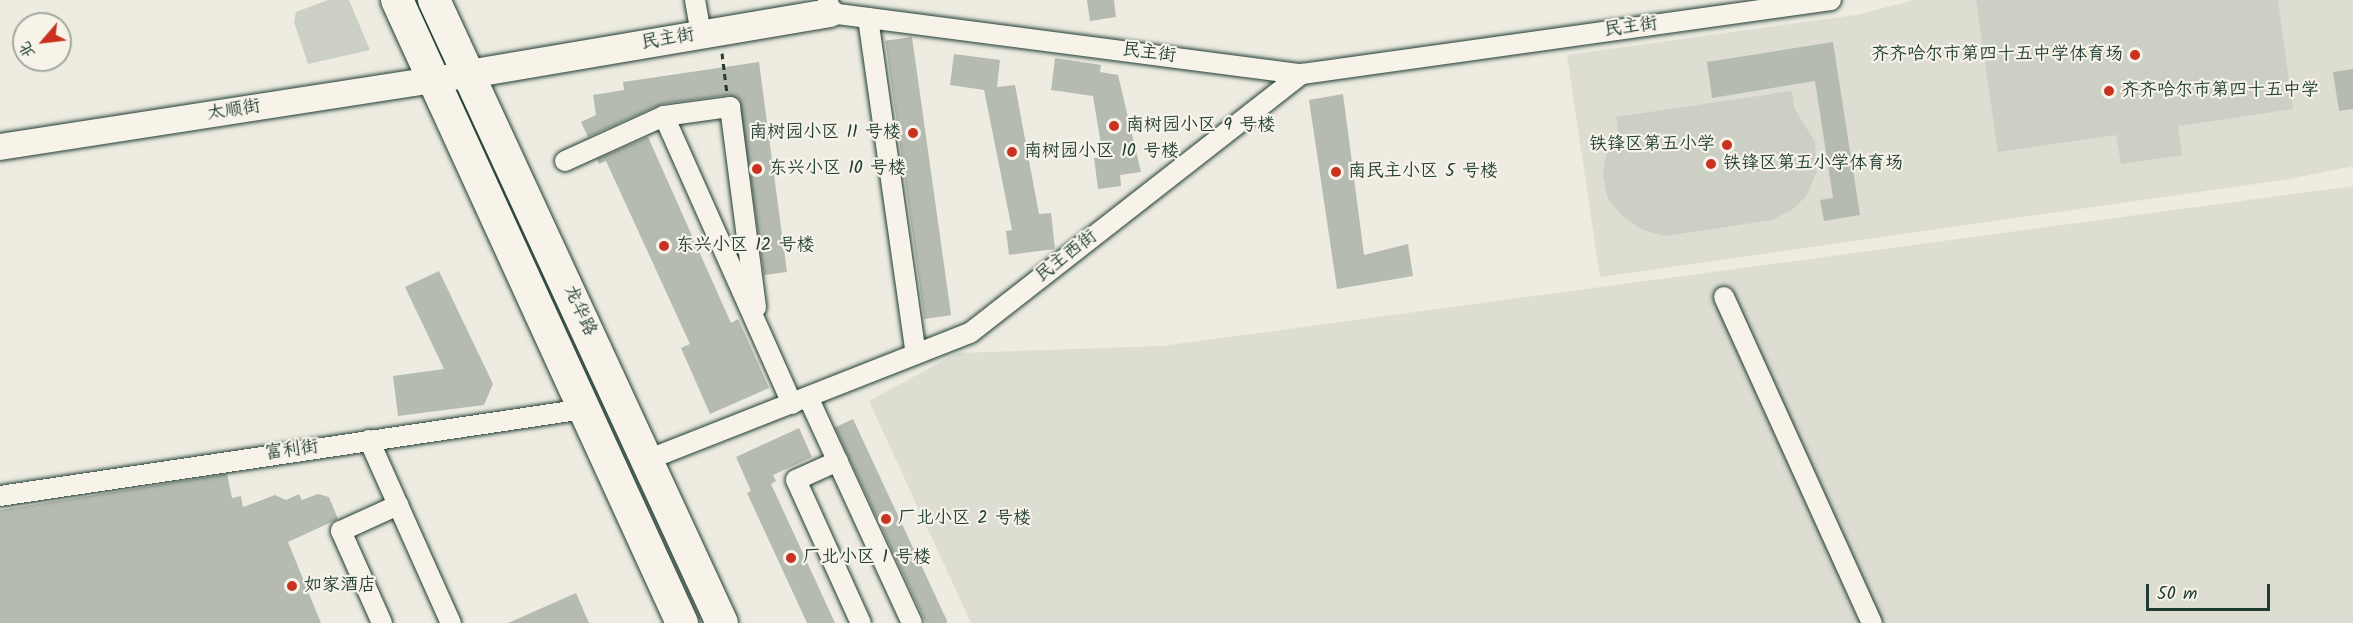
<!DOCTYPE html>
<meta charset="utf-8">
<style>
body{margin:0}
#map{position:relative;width:2353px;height:623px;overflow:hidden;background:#eeece1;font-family:Kalam,"LXGW WenKai TC",sans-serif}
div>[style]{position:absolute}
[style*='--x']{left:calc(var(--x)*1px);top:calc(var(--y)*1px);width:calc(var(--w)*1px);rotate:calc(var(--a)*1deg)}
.built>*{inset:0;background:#ddddd2}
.green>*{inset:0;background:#cccfc4}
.building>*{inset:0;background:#b5bbb0;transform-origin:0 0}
.path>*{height:3px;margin-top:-1.5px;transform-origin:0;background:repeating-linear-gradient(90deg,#1f3d34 0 6px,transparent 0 10.5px)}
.roads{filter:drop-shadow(0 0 2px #1f3d34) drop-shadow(0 0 2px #1f3d34)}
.minor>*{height:20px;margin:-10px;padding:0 10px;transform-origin:10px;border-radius:10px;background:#f7f3e8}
.tertiary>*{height:26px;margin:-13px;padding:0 13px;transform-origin:13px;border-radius:13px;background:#f7f3e8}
.secondary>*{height:28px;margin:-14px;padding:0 14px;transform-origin:14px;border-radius:14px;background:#f7f3e8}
.primary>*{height:32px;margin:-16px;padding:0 16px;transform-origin:16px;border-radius:16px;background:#f7f3e8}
.dots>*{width:16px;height:16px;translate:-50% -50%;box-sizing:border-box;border:3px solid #f7f3e8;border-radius:50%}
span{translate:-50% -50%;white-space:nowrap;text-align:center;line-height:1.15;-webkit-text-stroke:4.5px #f7f3e8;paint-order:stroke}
.street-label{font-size:18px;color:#1f3d34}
.poi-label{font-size:18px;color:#1f3d34}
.right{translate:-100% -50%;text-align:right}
.left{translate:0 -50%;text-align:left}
.north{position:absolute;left:12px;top:12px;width:60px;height:60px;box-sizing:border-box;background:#f7f3e8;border:2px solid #a1aaa0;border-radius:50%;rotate:242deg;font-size:16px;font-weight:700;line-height:24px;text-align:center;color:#1f3d34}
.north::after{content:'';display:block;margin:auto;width:21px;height:27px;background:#c8321e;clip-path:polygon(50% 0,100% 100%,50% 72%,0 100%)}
.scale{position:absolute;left:2146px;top:584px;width:124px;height:27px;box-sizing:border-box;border:3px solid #1f3d34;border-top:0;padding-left:8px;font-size:18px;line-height:21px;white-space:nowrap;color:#1f3d34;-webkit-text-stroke:4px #f7f3e8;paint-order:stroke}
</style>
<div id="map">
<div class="built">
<i style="clip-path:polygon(1914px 0,2353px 0,2353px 166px,2290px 179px,1600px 277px,1567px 55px,1856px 15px)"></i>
<i style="clip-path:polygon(2353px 186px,2353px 623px,971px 623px,869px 401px,957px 353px,1162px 346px)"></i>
</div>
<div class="green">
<i style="clip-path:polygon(328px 0,349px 0,370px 50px,308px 64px,294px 22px,296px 12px)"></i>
<i style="clip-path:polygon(1976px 0,2278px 0,2293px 109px,2178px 126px,2182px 155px,2121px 164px,2116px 135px,1998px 152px)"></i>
<i style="clip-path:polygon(1792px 91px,1794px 108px,1815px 142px,1817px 171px,1807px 195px,1793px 209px,1772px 220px,1665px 236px,1643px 230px,1623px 217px,1608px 199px,1603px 176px,1606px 156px,1618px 132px,1616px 117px)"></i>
</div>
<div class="building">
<i style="clip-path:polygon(1087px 0,1114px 0,1116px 17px,1090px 21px)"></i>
<i style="left:912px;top:37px;width:281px;height:27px;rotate:82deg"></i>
<i style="clip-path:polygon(1833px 42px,1860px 215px,1824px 221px,1820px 200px,1833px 198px,1815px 81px,1712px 98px,1707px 62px)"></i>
<i style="clip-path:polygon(954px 54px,1000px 60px,997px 87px,1015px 85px,1039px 214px,1051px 213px,1055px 249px,1009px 255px,1006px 231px,1012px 230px,984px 90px,950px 85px)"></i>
<i style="clip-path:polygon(1055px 58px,1101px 65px,1100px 72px,1118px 75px,1141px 172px,1120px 175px,1121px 186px,1098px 189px,1094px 158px,1103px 157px,1093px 96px,1051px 90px)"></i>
<i style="clip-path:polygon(759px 62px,787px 272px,764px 275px,739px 99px,728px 95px,662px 104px,588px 137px,581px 122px,596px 115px,593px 95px,624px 90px,623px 82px)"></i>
<i style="clip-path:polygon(2353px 69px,2353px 109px,2339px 111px,2333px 72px)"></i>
<i style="clip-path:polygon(1343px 94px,1364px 255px,1408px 244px,1413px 276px,1337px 289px,1309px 100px)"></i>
<i style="clip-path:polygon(648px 137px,731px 323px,738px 319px,769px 388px,710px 414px,681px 348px,690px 344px,606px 161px,599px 164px,597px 159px)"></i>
<i style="clip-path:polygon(439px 271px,493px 384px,484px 405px,398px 416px,393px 376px,444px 369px,405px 287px)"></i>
<i style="left:853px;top:419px;width:224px;height:20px;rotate:65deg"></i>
<i style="clip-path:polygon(799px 428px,812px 457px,773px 475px,776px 481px,771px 484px,835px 623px,807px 623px,747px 493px,751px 491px,736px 457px)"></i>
<i style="clip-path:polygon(227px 474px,232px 498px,241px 496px,243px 507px,275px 495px,286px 500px,299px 494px,302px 500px,318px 494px,329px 497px,338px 519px,288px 542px,321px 623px,0 623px,0 510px)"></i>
<i style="clip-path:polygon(576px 593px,589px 623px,508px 623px)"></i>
</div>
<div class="path">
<i style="--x:722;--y:53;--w:38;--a:83"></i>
</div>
<div class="roads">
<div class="minor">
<i style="--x:695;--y:0;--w:36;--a:80"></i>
<i style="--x:828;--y:1;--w:12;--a:81"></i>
<i style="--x:830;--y:13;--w:476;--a:7.4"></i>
<i style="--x:1302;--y:74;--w:534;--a:-7.96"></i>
<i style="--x:868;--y:18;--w:339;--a:81.9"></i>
<i style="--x:664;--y:116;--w:67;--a:-7.8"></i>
<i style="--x:730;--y:107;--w:202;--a:82.6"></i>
<i style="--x:565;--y:161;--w:109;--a:-24.4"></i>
<i style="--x:664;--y:116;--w:315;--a:66"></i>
<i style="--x:1724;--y:297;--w:358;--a:65.6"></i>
<i style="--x:808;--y:397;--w:249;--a:65.3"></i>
<i style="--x:369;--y:440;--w:201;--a:65.9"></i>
<i style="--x:647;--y:460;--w:347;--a:-21.5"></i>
<i style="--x:970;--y:333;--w:421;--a:-38"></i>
<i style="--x:838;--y:461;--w:46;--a:155.7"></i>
<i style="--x:796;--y:480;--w:157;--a:65.6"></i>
<i style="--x:0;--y:496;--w:590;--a:-8.47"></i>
<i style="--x:382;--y:623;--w:101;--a:-114"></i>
<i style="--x:341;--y:531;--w:63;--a:-24.5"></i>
</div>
<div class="tertiary">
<i style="--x:0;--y:147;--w:475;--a:-8.8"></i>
</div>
<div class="secondary">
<i style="--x:469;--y:74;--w:366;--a:-9.6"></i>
</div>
<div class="primary">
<i style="--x:397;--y:0;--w:685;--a:65.42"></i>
<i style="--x:434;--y:0;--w:686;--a:65.19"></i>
</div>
</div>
<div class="dots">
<i style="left:2135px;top:55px;background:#c8321e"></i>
<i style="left:2109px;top:91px;background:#c8321e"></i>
<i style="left:1114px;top:126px;background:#c8321e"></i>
<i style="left:913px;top:133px;background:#c8321e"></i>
<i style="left:1727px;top:145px;background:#c8321e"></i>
<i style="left:1012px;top:152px;background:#c8321e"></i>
<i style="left:1711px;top:164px;background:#c8321e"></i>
<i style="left:757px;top:169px;background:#c8321e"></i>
<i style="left:1336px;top:172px;background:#c8321e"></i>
<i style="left:664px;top:246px;background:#c8321e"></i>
<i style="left:886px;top:519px;background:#c8321e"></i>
<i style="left:791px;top:558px;background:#c8321e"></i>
<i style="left:292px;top:586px;background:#c8321e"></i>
</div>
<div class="street-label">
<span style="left:1631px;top:28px;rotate:-8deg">民主街</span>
<span style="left:668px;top:40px;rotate:-10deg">民主街</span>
<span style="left:1149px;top:54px;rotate:7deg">民主街</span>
<span style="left:234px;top:111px;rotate:-9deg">太顺街</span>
<span style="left:1067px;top:257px;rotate:-38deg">民主西街</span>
<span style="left:579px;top:311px;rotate:65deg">龙华路</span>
<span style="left:292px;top:451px;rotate:-8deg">富利街</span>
</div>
<div class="poi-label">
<span class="right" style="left:2123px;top:55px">齐齐哈尔市第四十五中学体育场</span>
<span class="left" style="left:2121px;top:91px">齐齐哈尔市第四十五中学</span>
<span class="left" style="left:1126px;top:126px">南树园小区 9 号楼</span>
<span class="right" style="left:901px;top:133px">南树园小区 11 号楼</span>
<span class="right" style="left:1715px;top:145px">铁锋区第五小学</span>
<span class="left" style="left:1024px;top:152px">南树园小区 10 号楼</span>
<span class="left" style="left:1723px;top:164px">铁锋区第五小学体育场</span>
<span class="left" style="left:769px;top:169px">东兴小区 10 号楼</span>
<span class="left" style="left:1348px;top:172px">南民主小区 5 号楼</span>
<span class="left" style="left:676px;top:246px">东兴小区 12 号楼</span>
<span class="left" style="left:898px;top:519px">厂北小区 2 号楼</span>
<span class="left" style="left:803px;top:558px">厂北小区 1 号楼</span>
<span class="left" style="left:304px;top:586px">如家酒店</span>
</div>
<div class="north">北</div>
<div class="scale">50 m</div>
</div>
